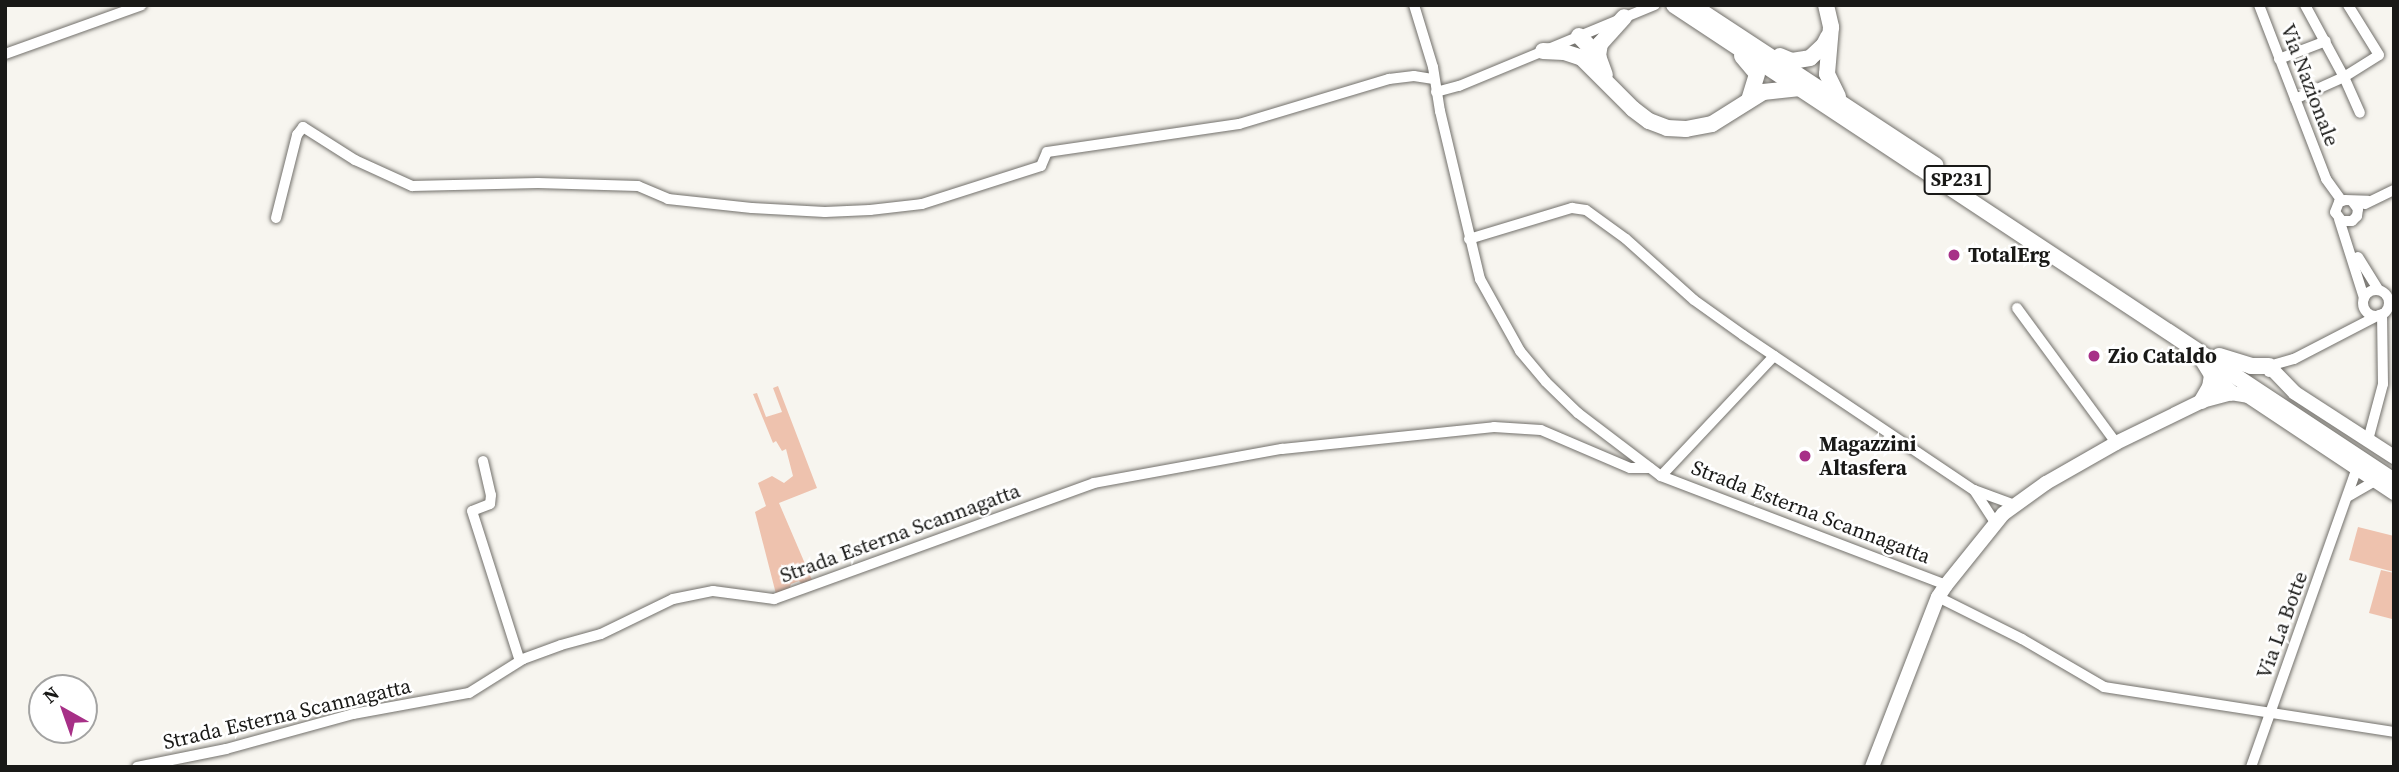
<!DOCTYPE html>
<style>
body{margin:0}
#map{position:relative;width:2399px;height:772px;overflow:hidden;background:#f7f5ef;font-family:"Source Serif 4",serif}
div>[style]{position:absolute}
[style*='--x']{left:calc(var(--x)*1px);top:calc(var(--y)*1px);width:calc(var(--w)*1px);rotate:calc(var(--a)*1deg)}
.green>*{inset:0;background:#eec2ae}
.roads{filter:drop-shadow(0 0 2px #72706b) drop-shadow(0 0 2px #72706b)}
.minor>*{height:10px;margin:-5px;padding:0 5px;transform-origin:5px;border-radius:5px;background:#fff}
.minor>.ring{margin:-5px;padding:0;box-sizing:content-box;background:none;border:10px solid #fff;border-radius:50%}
.major>*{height:14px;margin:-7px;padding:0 7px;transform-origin:7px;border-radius:7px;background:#fff}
.highway>*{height:16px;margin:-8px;padding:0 8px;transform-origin:8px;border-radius:8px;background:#fff}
.dots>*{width:19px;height:19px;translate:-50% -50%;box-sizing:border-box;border:4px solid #fff;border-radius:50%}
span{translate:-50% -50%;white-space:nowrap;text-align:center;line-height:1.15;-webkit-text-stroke:5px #fff;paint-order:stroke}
.shield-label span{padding:2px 5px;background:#fff;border:2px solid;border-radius:5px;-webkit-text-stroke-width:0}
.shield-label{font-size:19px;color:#191917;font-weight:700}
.street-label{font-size:21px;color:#191917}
.poi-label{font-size:21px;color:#191917;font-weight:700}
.left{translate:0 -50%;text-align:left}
.frame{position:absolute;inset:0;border:7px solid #191917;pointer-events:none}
.north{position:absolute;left:28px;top:674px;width:70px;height:70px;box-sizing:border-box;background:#fff;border:2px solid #a3a3a2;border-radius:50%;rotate:320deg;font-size:19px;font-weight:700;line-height:28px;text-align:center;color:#191917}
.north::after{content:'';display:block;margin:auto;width:24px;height:32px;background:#a73087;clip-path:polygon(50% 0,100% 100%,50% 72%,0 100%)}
</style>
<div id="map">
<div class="green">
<i style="clip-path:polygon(778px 386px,817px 488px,779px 503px,812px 580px,803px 585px,799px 581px,791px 584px,789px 590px,776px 594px,755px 512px,766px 506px,758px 483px,772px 476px,784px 483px,793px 476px,786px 449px,782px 451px,776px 441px,773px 443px,753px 394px,757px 393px,766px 417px,782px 412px,773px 388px)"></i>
<i style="clip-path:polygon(2358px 527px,2394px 536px,2394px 572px,2349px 560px)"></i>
<i style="clip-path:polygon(2381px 570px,2394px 573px,2392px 619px,2369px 613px)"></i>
</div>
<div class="roads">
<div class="minor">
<i style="--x:1414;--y:5;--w:65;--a:73"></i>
<i style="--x:1433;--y:67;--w:45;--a:81"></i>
<i style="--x:1440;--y:111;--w:173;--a:76.6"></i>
<i style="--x:1480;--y:279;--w:82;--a:60.9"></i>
<i style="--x:1520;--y:351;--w:40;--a:50"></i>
<i style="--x:1546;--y:382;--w:45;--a:44.1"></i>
<i style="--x:1578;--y:413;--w:104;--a:37.2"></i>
<i style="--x:1661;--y:476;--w:305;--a:20.9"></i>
<i style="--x:2259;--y:5;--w:186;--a:68.9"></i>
<i style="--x:2326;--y:179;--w:27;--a:54"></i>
<i style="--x:2305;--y:5;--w:82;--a:61.6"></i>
<i style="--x:2344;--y:77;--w:39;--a:66"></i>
<i style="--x:5;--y:54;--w:145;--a:-19.7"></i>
<i style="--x:2279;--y:59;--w:50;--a:-21"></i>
<i style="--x:1436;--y:92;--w:24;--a:-15"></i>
<i style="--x:1459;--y:86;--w:212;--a:-22.5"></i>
<i style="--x:2295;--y:99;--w:54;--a:-24.2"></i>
<i style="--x:2344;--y:77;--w:41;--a:-32.2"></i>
<i style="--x:2379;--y:55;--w:59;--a:-121.8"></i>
<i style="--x:2352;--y:201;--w:10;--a:53"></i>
<i style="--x:2358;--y:209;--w:7;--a:98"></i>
<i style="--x:2357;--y:216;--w:7;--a:135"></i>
<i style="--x:2352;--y:221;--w:10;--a:180"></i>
<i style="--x:2342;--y:221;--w:11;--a:-128"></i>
<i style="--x:2335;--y:212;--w:11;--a:-68"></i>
<i style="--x:2339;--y:202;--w:6;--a:-18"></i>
<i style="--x:2345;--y:200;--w:23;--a:2"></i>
<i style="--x:2365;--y:204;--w:32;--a:-26"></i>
<i style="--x:276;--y:218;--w:86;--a:-75.8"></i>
<i style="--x:297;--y:135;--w:10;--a:-53"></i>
<i style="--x:303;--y:127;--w:62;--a:32.4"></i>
<i style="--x:355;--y:160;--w:63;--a:24.5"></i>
<i style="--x:412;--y:186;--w:126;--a:-1.4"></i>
<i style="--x:538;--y:183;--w:100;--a:1.7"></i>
<i style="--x:638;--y:186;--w:33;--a:23"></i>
<i style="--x:668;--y:199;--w:84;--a:6.1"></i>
<i style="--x:752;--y:208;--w:73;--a:3.1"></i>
<i style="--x:825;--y:212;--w:45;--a:-2.5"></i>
<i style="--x:870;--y:210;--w:52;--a:-6.6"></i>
<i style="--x:922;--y:204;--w:125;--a:-17.7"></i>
<i style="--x:1041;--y:166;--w:15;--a:-67"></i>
<i style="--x:1047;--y:152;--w:194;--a:-8.3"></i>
<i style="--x:1239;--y:124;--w:157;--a:-16.7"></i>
<i style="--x:1389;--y:79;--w:25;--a:-7"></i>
<i style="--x:1414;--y:76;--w:20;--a:9"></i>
<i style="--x:2339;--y:219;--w:83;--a:72.4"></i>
<i style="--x:1469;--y:239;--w:108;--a:-16.8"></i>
<i style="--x:1572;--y:208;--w:14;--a:8"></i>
<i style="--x:1586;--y:210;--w:49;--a:35.9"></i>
<i style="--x:1626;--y:239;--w:91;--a:41.9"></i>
<i style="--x:1694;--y:300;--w:60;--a:35.5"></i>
<i style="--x:1743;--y:335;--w:278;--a:33.9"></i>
<i style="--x:1974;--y:490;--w:44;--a:20.1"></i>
<i style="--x:2358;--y:257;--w:39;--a:58"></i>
<i class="ring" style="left:2363px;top:290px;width:16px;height:16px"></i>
<i style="--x:2017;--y:308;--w:167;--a:53.7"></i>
<i style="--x:2269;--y:372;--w:6;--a:-90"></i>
<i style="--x:2269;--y:366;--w:26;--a:-16"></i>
<i style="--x:2294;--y:359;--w:96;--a:-27.4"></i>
<i style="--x:2368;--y:440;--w:58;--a:-75"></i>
<i style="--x:2383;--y:384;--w:70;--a:-90.8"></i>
<i style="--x:483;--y:461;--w:35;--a:77"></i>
<i style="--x:491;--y:495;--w:9;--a:96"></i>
<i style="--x:490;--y:504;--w:19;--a:159"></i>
<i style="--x:472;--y:511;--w:157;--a:72.3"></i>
<i style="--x:1661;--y:476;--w:165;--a:-46.7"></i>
<i style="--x:1974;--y:490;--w:38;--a:57"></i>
<i style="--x:2349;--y:496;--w:30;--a:-30"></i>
<i style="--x:1938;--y:597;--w:94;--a:26.6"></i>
<i style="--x:2022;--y:639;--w:95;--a:30.3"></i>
<i style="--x:2104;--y:687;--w:293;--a:8.8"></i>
<i style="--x:137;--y:767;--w:91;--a:-11.4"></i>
<i style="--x:226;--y:749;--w:132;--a:-15.4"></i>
<i style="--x:353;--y:714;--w:118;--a:-10.3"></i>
<i style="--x:469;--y:693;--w:64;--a:-32.2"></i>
<i style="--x:523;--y:659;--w:40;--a:-20.2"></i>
<i style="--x:561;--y:645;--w:41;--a:-15.4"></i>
<i style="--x:601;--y:634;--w:80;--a:-25.9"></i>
<i style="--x:673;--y:599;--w:41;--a:-11.3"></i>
<i style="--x:713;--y:591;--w:62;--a:7.5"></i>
<i style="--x:774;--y:599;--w:340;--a:-19.9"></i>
<i style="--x:1094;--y:483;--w:191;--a:-10.3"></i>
<i style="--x:1282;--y:449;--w:213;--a:-5.9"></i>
<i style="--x:1494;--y:427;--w:47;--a:3.7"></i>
<i style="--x:1541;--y:430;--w:97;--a:23.1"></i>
<i style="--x:1630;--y:468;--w:20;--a:0"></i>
<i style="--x:2251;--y:767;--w:317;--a:-70.5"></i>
</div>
<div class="major">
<i style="--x:2269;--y:366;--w:37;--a:46"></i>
<i style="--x:2295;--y:393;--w:118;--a:32.9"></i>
<i style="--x:1872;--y:767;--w:182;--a:-68.8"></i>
<i style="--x:1938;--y:597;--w:14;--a:-56"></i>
<i style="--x:1946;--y:585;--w:91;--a:-51.2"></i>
<i style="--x:2003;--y:514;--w:53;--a:-35.8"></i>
<i style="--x:2046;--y:483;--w:81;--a:-29.7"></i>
<i style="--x:2116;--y:443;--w:96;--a:-26"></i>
<i style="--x:2202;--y:401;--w:30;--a:-15"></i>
<i style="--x:2231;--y:393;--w:17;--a:10"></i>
<i style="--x:2248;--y:396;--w:175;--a:33.6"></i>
</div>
<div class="highway">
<i style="--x:1674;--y:5;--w:863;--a:33.47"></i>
<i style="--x:1826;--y:5;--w:23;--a:77"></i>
<i style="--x:1831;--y:27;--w:47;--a:94.9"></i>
<i style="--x:1827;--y:74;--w:25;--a:64"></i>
<i style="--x:1693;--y:6;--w:290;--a:33.3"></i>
<i style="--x:1579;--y:36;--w:28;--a:46"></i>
<i style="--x:1598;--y:56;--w:20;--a:70"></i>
<i style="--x:1543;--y:51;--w:21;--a:3"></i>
<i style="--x:1564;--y:52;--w:19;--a:18"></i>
<i style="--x:1582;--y:58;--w:72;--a:45"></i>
<i style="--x:1633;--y:109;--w:20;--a:37"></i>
<i style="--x:1649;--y:121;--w:19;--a:21"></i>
<i style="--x:1667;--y:128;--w:19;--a:3"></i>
<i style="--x:1686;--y:129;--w:26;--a:-11"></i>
<i style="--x:1712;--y:124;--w:60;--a:-32.1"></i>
<i style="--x:1763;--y:92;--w:37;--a:-6"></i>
<i style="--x:1598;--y:56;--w:12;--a:-81"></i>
<i style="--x:1600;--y:44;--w:36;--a:-48"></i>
<i style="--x:1742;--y:56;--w:23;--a:50"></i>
<i style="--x:1757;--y:74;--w:27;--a:107"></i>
<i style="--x:1780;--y:56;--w:13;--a:23"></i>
<i style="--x:1792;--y:61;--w:18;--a:-9"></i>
<i style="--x:1810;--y:58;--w:19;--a:-43"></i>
<i style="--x:1824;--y:45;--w:9;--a:-63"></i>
<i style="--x:2199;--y:354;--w:25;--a:58"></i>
<i style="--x:2212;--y:375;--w:12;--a:99"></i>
<i style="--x:2210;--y:387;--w:16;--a:120"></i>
<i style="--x:2219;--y:356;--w:34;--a:17"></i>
<i style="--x:2251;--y:366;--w:18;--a:0"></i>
<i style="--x:2212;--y:375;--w:26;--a:43"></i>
</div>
</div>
<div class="dots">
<i style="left:1954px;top:255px;background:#a73087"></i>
<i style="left:2094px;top:356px;background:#a73087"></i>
<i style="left:1805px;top:456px;background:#a73087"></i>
</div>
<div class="shield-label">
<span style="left:1957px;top:180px">SP231</span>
</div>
<div class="street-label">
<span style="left:2310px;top:85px;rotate:69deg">Via Nazionale</span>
<span style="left:1811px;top:512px;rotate:21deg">Strada Esterna Scannagatta</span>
<span style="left:900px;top:533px;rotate:-20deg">Strada Esterna Scannagatta</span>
<span style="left:2282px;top:625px;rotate:-70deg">Via La Botte</span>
<span style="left:287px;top:714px;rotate:-13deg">Strada Esterna Scannagatta</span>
</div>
<div class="poi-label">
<span class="left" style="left:1968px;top:255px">TotalErg</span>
<span class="left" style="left:2108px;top:356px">Zio Cataldo</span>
<span class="left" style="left:1819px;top:456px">Magazzini<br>Altasfera</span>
</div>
<div class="frame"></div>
<div class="north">N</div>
</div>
